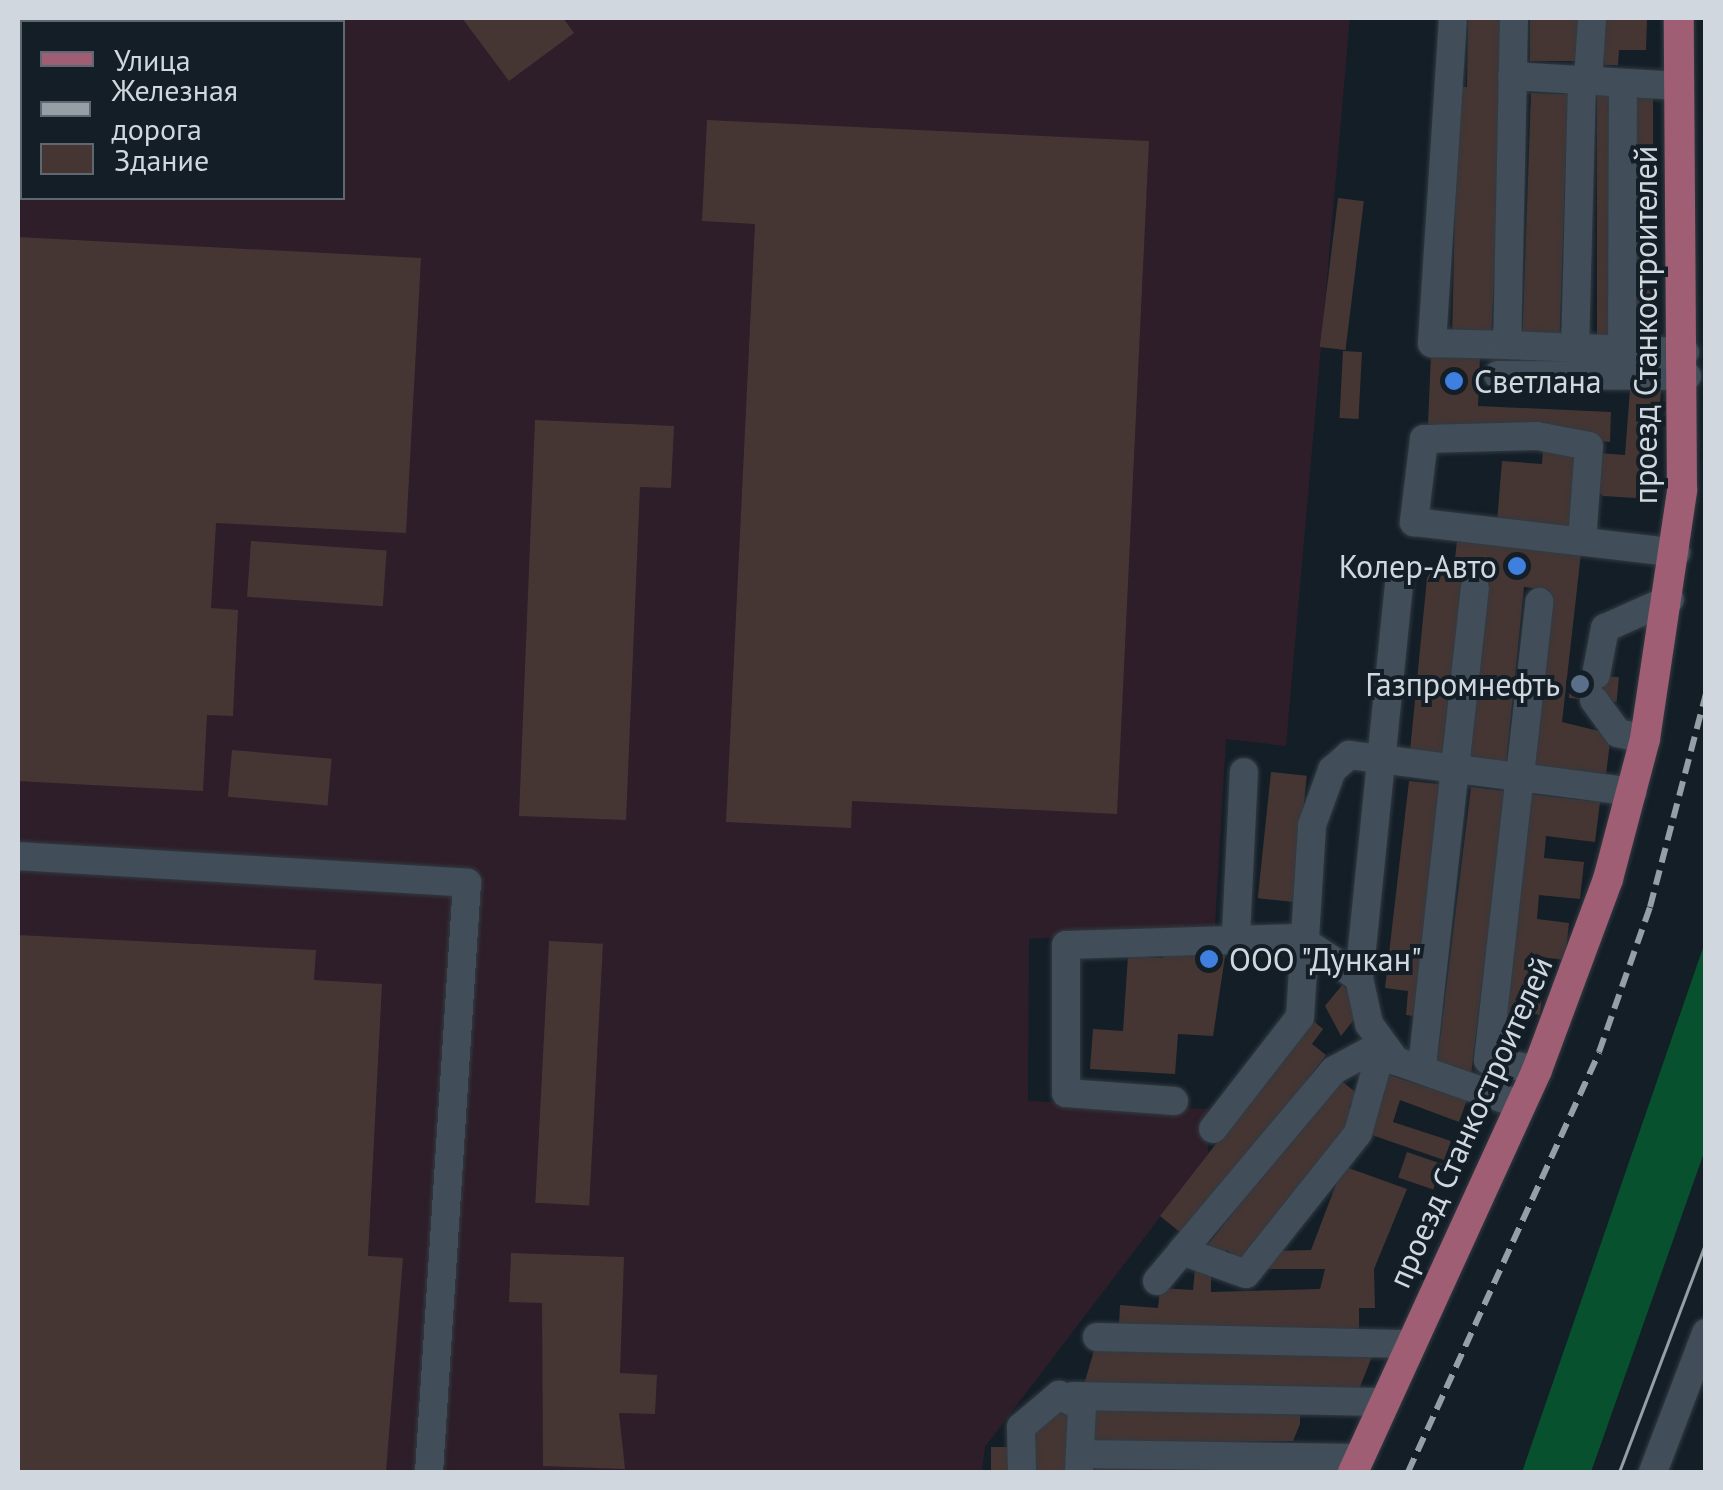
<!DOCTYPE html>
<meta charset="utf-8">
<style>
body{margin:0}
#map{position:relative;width:1723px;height:1490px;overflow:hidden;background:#131e27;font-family:"PT Sans",sans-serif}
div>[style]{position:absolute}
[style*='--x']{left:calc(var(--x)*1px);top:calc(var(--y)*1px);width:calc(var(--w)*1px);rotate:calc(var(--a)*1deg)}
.industrial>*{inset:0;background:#2d1e29}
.forest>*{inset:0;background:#08512e}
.building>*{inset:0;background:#463633;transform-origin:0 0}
.roads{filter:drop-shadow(0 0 2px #333a41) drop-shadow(0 0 2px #333a41)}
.minor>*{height:28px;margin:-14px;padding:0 14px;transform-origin:14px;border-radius:14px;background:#414e59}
.major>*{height:30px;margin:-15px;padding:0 15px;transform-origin:15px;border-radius:15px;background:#9f5e73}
.tram>*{height:2.5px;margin:-1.25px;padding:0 1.25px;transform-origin:1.25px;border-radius:1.25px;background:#969ea6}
.rail>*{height:6px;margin-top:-3px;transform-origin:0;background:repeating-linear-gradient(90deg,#969ea6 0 15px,transparent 0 23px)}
.dots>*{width:28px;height:28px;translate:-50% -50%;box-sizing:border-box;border:5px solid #131e27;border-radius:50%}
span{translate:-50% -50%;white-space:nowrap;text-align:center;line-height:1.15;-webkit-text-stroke:8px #131e27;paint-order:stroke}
.street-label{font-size:32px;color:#d0d7de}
.poi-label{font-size:32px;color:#d0d7de}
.left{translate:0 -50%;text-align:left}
.right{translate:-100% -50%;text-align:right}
.frame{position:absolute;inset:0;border:20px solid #d0d7de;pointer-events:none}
.legend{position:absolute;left:20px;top:20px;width:325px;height:180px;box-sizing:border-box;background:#131e27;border:2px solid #5f6870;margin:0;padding:12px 18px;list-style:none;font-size:30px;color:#d0d7de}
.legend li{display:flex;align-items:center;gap:20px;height:50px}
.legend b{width:50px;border:2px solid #5f6870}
</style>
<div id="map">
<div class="industrial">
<i style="clip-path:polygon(evenodd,18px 18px,1350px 18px,1286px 746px,1226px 739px,1215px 927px,1029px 939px,1028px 1101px,1208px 1109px,1208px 1154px,985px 1447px,982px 1472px,18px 1472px,18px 18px,22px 22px,342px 22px,342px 198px,22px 198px,22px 22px)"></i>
</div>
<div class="forest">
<i style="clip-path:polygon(1705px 942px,1705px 1150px,1591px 1472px,1522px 1472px)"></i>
</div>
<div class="building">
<i style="clip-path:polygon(29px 18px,152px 18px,29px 22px)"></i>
<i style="clip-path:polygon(462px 18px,563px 18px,574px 33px,509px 81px)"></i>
<i style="clip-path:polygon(1468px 18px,1507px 18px,1491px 340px,1452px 339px,1458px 87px,1467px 87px)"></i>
<i style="left:1530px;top:18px;width:54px;height:43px"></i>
<i style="clip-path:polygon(1601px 18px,1647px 18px,1646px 50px,1619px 50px,1618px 65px,1599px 65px)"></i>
<i style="left:1597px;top:92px;width:19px;height:251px"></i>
<i style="left:1531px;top:93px;width:37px;height:247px;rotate:2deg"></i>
<i style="left:1634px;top:96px;width:19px;height:249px"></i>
<i style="clip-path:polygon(707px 120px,1149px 141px,1117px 814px,852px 801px,851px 828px,726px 822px,755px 224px,702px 221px)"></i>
<i style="left:1338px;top:198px;width:26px;height:150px;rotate:7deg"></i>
<i style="clip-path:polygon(18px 237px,421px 258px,406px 533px,216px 523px,211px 608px,238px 610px,233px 716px,207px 715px,203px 791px,18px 781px)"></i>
<i style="left:1343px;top:351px;width:19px;height:67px;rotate:3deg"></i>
<i style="clip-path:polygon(1431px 354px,1480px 356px,1478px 406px,1611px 412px,1610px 442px,1428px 424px)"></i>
<i style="clip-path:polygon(1630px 389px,1661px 391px,1652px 499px,1603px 496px,1594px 485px,1597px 453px,1625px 455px)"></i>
<i style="clip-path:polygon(535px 420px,674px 426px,671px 488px,640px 487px,626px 820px,519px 816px)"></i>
<i style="clip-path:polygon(1543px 449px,1585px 452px,1571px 528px,1497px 522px,1502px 461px,1542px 464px)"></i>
<i style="left:251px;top:541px;width:136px;height:56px;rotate:4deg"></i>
<i style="clip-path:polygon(1457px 541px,1581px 553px,1562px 722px,1611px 734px,1606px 774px,1532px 765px,1549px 590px,1524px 587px,1506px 763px,1410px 751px,1427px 578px,1435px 565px,1454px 567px)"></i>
<i style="left:1571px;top:673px;width:48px;height:25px;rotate:5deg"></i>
<i style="left:232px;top:750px;width:100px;height:47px;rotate:5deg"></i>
<i style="left:1271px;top:772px;width:36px;height:127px;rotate:6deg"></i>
<i style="clip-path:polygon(1409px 781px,1448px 785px,1422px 1017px,1406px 1015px,1408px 991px,1385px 988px)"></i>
<i style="left:1471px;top:787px;width:35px;height:285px;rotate:7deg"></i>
<i style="clip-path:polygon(1529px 794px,1600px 802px,1595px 842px,1546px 836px,1544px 858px,1584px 862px,1580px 899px,1539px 895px,1537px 919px,1569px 923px,1565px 960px,1532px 956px,1530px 976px,1544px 978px,1540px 1015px,1522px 1012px,1520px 1033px,1503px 1031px)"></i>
<i style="clip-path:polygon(18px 935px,316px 950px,314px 980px,382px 984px,368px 1256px,403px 1258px,386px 1472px,18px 1472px)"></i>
<i style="left:549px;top:941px;width:54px;height:262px;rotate:3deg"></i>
<i style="clip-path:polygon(1164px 941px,1226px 950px,1213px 1036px,1178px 1034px,1175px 1074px,1090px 1069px,1093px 1029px,1123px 1031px,1128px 956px,1163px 958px)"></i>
<i style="clip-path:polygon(1343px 984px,1360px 1012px,1341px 1036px,1325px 1006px)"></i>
<i style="clip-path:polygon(1312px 1020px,1323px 1029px,1312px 1044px,1326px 1055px,1186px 1237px,1160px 1216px)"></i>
<i style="clip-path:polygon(1389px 1075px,1467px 1100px,1459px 1122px,1400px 1100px,1393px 1122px,1451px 1141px,1444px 1160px,1369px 1134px)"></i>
<i style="clip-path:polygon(1339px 1079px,1359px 1095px,1349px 1107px,1358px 1114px,1241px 1262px,1227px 1250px,1220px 1258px,1206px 1247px)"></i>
<i style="left:1407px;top:1152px;width:37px;height:27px;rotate:19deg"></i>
<i style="clip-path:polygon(1343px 1166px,1407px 1189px,1374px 1269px,1375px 1308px,1359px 1308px,1359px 1329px,1346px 1336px,1119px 1325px,1120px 1305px,1158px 1308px,1160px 1288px,1193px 1290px,1195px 1269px,1211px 1270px,1211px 1292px,1320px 1289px,1325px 1269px,1268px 1269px,1274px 1251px,1311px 1250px)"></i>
<i style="clip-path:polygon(511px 1253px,624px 1257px,620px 1373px,657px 1375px,655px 1414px,619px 1413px,625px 1469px,543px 1466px,542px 1303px,509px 1302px)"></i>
<i style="clip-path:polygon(1095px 1347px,1373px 1354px,1360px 1387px,1083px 1388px)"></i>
<i style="clip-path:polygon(1088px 1405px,1300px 1405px,1300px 1424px,1293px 1441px,1088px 1444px)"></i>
<i style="clip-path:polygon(1050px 1410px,1067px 1410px,1067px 1472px,1032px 1472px,1032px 1422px,1049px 1422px)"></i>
<i style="left:991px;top:1447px;width:21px;height:25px"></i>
<i style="left:1087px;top:1464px;width:194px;height:8px"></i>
</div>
<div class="roads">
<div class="minor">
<i style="--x:1453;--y:18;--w:326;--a:93.7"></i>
<i style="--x:1432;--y:343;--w:75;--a:1.5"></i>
<i style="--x:1514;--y:18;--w:327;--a:91.2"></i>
<i style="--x:1507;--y:345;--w:178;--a:2.3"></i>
<i style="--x:1512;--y:76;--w:168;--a:3.4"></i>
<i style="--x:1588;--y:80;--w:62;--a:-86.3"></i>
<i style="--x:1575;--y:350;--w:270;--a:-88.5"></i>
<i style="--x:1622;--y:351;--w:268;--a:-89.8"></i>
<i style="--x:1498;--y:375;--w:189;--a:0.3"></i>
<i style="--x:1582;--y:541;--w:95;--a:-85.8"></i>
<i style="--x:1589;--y:446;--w:53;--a:-169.1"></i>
<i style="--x:1537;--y:436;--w:113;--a:178.5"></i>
<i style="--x:1424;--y:439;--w:84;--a:96.9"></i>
<i style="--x:1414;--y:522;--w:264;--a:6.7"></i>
<i style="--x:1596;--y:675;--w:48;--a:-79.2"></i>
<i style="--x:1605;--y:628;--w:71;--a:-24"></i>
<i style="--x:1594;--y:700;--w:41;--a:54"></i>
<i style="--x:1618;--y:733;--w:28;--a:13"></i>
<i style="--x:18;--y:856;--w:450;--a:3.4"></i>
<i style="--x:467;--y:883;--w:590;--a:93.69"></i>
<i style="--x:1236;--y:934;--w:162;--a:-87.2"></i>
<i style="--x:1359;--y:978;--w:396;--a:-84.2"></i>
<i style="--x:1422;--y:1067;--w:482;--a:-83.7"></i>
<i style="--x:1537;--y:1070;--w:50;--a:-168.5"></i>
<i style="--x:1488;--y:1060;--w:461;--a:-83.6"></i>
<i style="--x:1174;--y:1101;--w:108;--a:-175.8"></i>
<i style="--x:1066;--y:1093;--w:148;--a:-90"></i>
<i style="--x:1066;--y:945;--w:233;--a:-1.7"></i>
<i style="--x:1299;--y:938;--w:72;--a:33.7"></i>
<i style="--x:1359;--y:978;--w:47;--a:77.7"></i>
<i style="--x:1369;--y:1024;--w:46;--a:53.9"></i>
<i style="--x:1396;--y:1061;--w:133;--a:19.4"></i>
<i style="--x:1213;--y:1129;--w:142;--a:-52.2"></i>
<i style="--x:1300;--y:1017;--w:192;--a:-86.4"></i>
<i style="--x:1312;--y:825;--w:59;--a:-70"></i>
<i style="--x:1332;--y:770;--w:23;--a:-41"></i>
<i style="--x:1349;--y:755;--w:286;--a:7.4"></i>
<i style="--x:1182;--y:1251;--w:236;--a:-50"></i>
<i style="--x:1334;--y:1070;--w:55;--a:-28"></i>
<i style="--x:1157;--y:1281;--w:39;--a:-50"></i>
<i style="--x:1182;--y:1251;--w:68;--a:19.8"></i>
<i style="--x:1246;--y:1274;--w:180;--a:-51.5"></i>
<i style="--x:1358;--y:1133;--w:92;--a:-74.3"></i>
<i style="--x:1097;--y:1337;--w:311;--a:1.3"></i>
<i style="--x:1073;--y:1396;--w:308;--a:1.1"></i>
<i style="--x:1080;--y:1454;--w:279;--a:0.8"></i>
<i style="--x:1022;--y:1472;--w:45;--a:-91.3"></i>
<i style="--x:1021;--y:1427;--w:50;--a:-40.1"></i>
<i style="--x:1059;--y:1395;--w:26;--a:28"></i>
<i style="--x:1082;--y:1407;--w:64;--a:92.7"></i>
<i style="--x:1653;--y:1472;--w:149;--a:-69.1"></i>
</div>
<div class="major">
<i style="--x:1353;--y:1472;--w:442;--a:-65.4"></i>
<i style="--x:1537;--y:1070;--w:204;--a:-69.6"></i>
<i style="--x:1608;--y:879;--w:145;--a:-75.2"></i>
<i style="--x:1645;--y:739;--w:252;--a:-81.5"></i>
<i style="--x:1682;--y:490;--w:472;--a:-90.4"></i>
</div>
</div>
<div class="tram">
<i style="--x:1619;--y:1472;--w:246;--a:-69.3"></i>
</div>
<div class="rail">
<i style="--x:1408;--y:1472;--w:461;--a:-65.5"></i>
<i style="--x:1599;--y:1052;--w:154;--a:-70.6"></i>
<i style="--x:1650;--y:907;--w:220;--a:-75.3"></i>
</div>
<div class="dots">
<i style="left:1454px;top:381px;background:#3f7fe0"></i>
<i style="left:1517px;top:566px;background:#3f7fe0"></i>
<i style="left:1580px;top:684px;background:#5c6f8a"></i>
<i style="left:1209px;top:959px;background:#3f7fe0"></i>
</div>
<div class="street-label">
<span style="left:1645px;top:325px;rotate:-90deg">проезд Станкостроителей</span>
<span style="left:1470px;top:1122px;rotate:-66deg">проезд Станкостроителей</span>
</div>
<div class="poi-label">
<span class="left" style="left:1474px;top:381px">Светлана</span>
<span class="right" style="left:1497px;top:566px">Колер-Авто</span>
<span class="right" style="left:1560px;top:684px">Газпромнефть</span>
<span class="left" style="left:1229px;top:959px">ООО "Дункан"</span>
</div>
<div class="frame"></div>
<ul class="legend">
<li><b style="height:12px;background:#9f5e73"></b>Улица</li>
<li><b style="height:12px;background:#969ea6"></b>Железная дорога</li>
<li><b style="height:28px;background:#463633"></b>Здание</li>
</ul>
</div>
